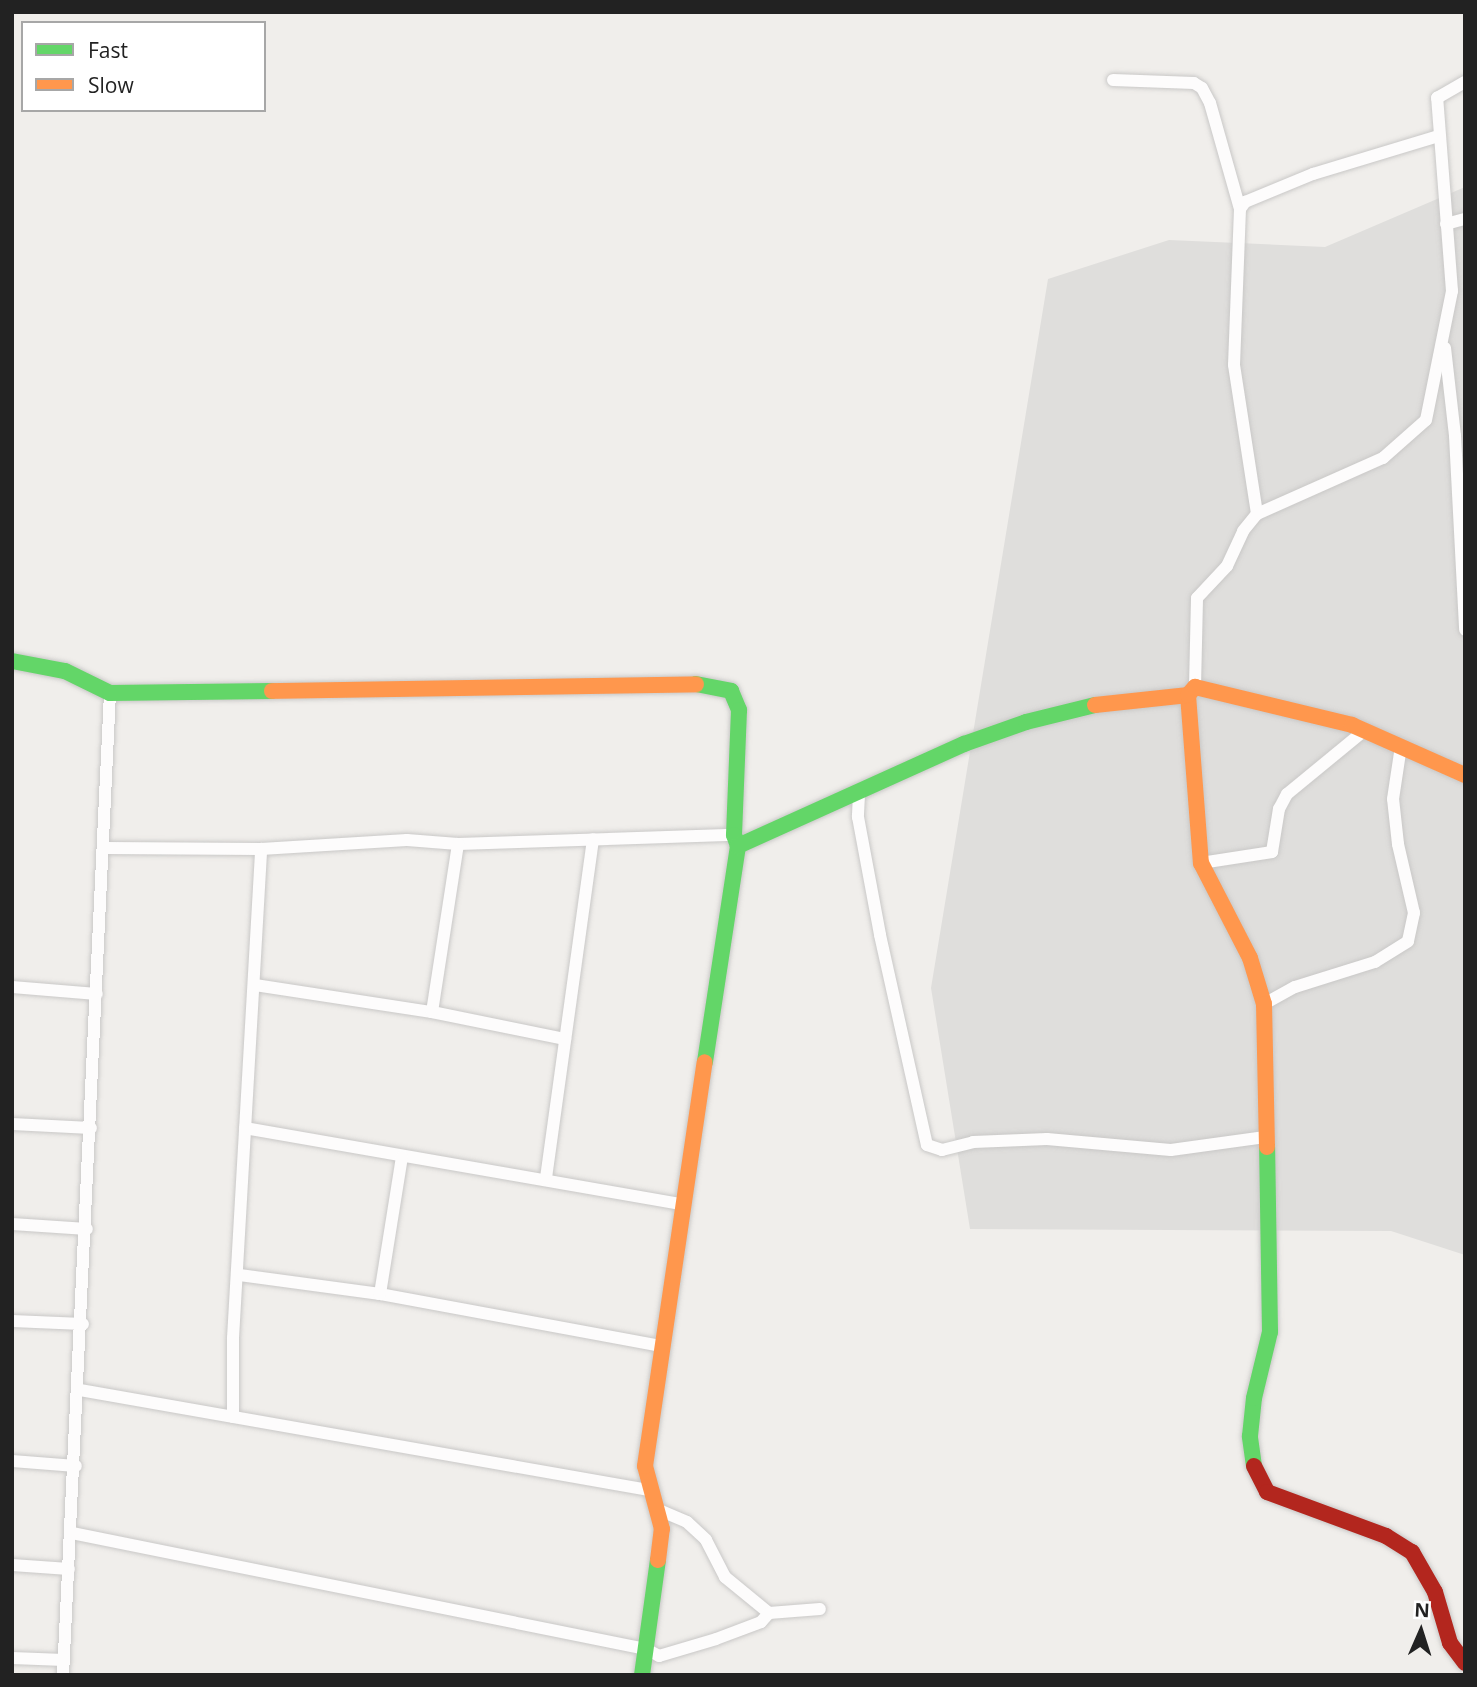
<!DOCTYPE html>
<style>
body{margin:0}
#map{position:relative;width:1477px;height:1687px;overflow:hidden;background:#f0eeeb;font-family:"Open Sans",sans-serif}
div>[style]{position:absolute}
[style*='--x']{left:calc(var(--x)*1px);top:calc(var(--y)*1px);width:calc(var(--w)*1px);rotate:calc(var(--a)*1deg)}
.residential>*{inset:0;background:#dfdedc}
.roads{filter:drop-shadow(0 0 2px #c9c8c7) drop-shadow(0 0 2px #c9c8c7)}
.street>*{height:12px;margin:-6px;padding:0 6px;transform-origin:6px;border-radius:6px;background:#fdfcfc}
.fast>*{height:16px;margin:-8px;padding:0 8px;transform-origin:8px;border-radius:8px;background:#63d668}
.slow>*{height:16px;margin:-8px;padding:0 8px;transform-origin:8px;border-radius:8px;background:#ff974d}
.jam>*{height:16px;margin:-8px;padding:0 8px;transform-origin:8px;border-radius:8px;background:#b3261e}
span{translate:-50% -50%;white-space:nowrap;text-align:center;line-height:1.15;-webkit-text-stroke:7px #fff;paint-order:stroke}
.frame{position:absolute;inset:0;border:14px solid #222;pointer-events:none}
.legend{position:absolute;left:21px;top:21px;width:245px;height:91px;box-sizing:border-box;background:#fff;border:2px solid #a7a7a7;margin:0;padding:9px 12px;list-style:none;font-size:21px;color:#222}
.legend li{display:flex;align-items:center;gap:14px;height:35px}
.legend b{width:35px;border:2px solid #a7a7a7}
.north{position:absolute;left:1386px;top:1596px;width:70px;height:70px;-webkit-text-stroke:5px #fff;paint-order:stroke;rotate:3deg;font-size:19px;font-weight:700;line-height:28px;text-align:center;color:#222}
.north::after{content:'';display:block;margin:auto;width:24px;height:32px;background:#222;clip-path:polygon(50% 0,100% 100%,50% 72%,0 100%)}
</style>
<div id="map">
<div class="residential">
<i style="clip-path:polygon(1465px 187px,1465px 1255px,1391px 1231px,970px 1229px,931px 988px,1048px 279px,1169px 240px,1325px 247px)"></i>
</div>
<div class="roads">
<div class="street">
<i style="--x:1113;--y:80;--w:81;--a:2.1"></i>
<i style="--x:1194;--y:83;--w:9;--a:32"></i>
<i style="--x:1202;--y:88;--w:17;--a:62"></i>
<i style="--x:1210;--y:103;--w:110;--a:74.2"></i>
<i style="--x:1240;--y:209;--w:156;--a:92.2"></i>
<i style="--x:1234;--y:365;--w:151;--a:81.2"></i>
<i style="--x:1240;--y:209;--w:9;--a:-54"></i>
<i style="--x:1245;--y:202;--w:74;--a:-22.4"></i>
<i style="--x:1313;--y:174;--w:132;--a:-16.8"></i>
<i style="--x:1446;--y:224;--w:20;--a:-15"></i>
<i style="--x:1445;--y:348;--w:89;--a:83.5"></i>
<i style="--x:1455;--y:436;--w:194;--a:87"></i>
<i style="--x:1195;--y:687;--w:89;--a:-88.7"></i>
<i style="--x:1197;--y:598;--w:44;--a:-46.8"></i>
<i style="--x:1227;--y:566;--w:38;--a:-65"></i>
<i style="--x:1243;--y:531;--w:22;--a:-51"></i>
<i style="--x:1257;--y:514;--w:138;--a:-24"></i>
<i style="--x:1383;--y:458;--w:57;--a:-41.5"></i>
<i style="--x:1426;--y:420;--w:132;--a:-78.6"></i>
<i style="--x:1452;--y:291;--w:194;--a:-94.4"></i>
<i style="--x:1437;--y:98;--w:32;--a:-30"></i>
<i style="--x:859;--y:795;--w:22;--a:93"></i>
<i style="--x:858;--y:817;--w:120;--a:79.4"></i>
<i style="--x:880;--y:935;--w:215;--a:77.4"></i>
<i style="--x:927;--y:1145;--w:16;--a:18"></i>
<i style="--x:942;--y:1150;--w:32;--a:-14"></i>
<i style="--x:973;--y:1142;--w:74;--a:-2.3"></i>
<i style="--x:1047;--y:1139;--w:124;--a:5.1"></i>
<i style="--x:1171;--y:1150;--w:95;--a:-7.9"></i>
<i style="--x:104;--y:848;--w:157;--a:0.4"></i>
<i style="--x:261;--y:849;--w:146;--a:-3.5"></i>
<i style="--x:407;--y:840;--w:51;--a:4.5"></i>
<i style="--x:458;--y:844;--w:276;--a:-1.9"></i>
<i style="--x:1201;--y:863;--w:72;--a:-8.8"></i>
<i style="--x:1272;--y:852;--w:44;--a:-80.8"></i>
<i style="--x:1279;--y:809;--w:17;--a:-62"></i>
<i style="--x:1287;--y:794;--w:101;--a:-39.4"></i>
<i style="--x:255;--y:985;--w:179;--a:8.7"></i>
<i style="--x:432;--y:1012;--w:136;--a:11.5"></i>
<i style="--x:12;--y:987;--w:85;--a:4.7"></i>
<i style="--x:1264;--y:1004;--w:35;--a:-29"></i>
<i style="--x:1295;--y:987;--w:84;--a:-17.4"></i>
<i style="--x:1375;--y:962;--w:39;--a:-32"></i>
<i style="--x:1408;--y:941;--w:29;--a:-78"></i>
<i style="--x:1414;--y:913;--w:71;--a:-103.1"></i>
<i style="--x:1398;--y:844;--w:45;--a:-96.3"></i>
<i style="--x:1393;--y:799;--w:54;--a:-81.4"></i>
<i style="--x:432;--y:1012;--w:170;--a:-81.2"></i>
<i style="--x:12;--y:1124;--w:79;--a:2.9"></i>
<i style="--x:245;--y:1128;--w:444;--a:9.9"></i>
<i style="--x:546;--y:1178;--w:342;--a:-82.1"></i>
<i style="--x:12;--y:1224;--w:75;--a:3.8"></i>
<i style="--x:240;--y:1275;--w:141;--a:7.7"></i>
<i style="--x:380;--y:1294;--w:286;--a:10.5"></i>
<i style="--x:380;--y:1294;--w:139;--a:-80.9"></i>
<i style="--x:12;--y:1321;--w:71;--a:2.4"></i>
<i style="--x:80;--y:1390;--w:578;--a:9.97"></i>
<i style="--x:233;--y:1417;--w:79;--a:-90"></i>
<i style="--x:233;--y:1338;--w:490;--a:-86.7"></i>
<i style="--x:12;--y:1461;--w:64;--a:4.5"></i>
<i style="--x:659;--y:1510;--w:30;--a:23"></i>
<i style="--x:687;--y:1522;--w:26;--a:43"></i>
<i style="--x:706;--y:1540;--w:42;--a:62.8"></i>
<i style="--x:725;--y:1577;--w:57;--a:39.3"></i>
<i style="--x:72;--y:1533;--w:586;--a:11.43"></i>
<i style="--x:646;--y:1649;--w:15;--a:28"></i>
<i style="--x:659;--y:1656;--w:59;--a:-16.6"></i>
<i style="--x:716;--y:1639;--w:48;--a:-20.7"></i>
<i style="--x:761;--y:1622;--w:12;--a:-48"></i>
<i style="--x:769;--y:1613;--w:51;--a:-4.5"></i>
<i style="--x:12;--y:1565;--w:57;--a:4"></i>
<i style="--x:12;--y:1658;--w:52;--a:2.2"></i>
<i style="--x:63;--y:1675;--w:983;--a:-87.26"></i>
</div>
<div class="fast">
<i style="--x:12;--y:661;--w:54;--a:10.7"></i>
<i style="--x:65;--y:671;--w:50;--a:26.1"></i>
<i style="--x:110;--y:693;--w:162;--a:-0.7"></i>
<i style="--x:696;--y:684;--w:36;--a:11"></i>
<i style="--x:731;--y:691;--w:21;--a:67"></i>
<i style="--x:739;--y:710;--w:125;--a:92.3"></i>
<i style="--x:734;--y:835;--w:12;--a:70"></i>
<i style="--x:738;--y:846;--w:219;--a:98.7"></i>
<i style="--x:738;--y:846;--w:248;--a:-24.3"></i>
<i style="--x:964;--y:744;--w:66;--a:-19.5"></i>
<i style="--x:1026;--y:722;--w:71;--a:-13.8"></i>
<i style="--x:1254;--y:1466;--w:30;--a:-98"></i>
<i style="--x:1250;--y:1436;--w:38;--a:-84"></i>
<i style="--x:1254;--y:1398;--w:68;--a:-76.4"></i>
<i style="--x:1270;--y:1332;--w:185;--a:-90.9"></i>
<i style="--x:642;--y:1675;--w:116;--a:-82.1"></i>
</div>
<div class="slow">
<i style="--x:272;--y:691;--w:424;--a:-0.9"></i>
<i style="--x:1188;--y:695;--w:169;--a:85.6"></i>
<i style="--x:1201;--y:863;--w:107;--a:62.7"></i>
<i style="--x:1250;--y:958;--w:48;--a:73.1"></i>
<i style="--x:1264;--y:1004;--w:143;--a:88.8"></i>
<i style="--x:1095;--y:705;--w:94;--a:-6.1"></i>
<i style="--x:1188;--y:695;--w:11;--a:-49"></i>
<i style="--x:1195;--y:687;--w:162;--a:13.6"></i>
<i style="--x:1352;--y:725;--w:124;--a:23.9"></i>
<i style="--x:658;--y:1560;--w:31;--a:-83"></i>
<i style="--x:662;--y:1529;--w:65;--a:-105.1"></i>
<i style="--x:645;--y:1466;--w:408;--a:-81.6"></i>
</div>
<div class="jam">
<i style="--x:1254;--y:1466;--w:29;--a:63"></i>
<i style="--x:1267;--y:1492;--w:127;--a:20.3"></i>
<i style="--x:1386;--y:1536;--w:31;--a:32"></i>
<i style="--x:1412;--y:1552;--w:46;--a:60.1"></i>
<i style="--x:1435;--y:1592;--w:53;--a:73.6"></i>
<i style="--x:1450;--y:1643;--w:25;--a:53"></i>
</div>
</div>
<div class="frame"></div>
<ul class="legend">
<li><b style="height:9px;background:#63d668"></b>Fast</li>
<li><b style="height:9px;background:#ff974d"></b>Slow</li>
</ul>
<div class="north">N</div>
</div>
